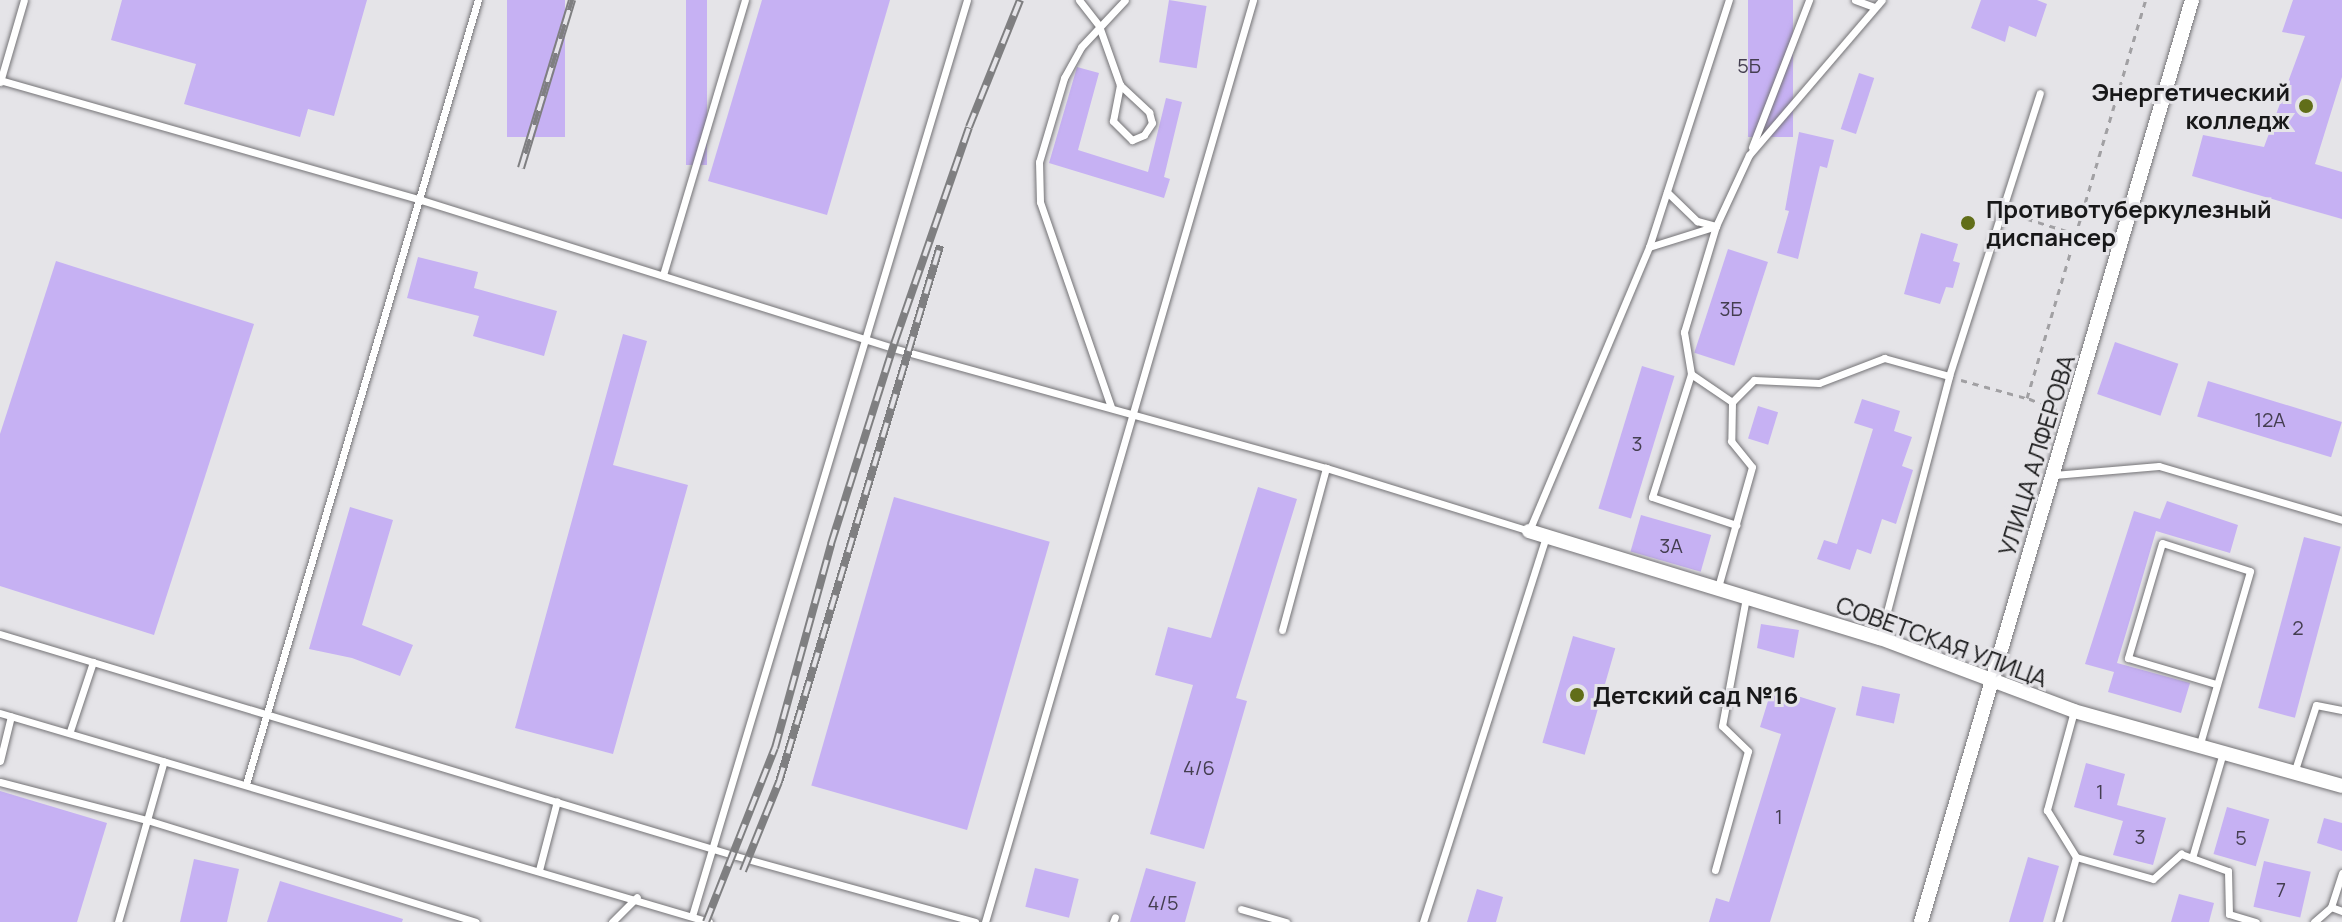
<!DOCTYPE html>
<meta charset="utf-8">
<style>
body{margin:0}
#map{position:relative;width:2342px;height:922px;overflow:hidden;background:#e5e4e8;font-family:Manrope,sans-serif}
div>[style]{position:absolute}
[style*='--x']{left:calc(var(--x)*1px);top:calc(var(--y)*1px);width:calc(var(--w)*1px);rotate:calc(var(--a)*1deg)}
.building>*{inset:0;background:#c6b1f3;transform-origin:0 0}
.path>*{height:3px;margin-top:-1.5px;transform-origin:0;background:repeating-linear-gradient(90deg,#a1a0a3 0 6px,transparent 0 12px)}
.roads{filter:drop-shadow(0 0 2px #747376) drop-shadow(0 0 2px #747376)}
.service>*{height:7px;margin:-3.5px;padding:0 3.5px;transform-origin:3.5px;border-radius:3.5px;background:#fff}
.minor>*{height:14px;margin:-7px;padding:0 7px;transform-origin:7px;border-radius:7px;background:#fff}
.rail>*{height:8px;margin-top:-4px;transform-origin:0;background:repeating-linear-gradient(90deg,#e5e4e8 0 15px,#7f7f81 0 30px);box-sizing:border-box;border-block:2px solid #7f7f81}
.dots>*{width:22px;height:22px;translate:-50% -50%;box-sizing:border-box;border:4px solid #e5e4e8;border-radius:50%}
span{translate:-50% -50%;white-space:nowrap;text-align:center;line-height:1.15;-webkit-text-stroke:6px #e5e4e8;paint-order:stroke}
.number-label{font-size:20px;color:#443e50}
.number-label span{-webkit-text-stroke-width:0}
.poi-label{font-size:24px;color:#181819;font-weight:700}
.right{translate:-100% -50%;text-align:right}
.left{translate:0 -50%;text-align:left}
.street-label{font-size:24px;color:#181819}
</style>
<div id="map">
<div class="building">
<i style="clip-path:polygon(122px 0,367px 0,334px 116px,308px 109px,300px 137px,184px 104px,196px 64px,111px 40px)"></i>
<i style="left:507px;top:0;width:58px;height:137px"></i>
<i style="left:686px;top:0;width:21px;height:165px"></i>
<i style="clip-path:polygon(762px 0,890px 0,827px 215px,708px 181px)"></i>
<i style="left:1169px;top:0;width:38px;height:63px;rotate:9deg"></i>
<i style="left:1748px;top:0;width:45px;height:137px"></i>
<i style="clip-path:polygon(1981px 0,2037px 0,2047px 4px,2036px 37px,2009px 26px,2005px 42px,1971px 28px)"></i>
<i style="clip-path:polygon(2293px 0,2342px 0,2342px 77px,2315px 164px,2342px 172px,2342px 219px,2192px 176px,2203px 135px,2264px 147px,2305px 36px,2282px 32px)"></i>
<i style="clip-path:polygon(1077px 67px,1099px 73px,1078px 150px,1148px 172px,1166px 98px,1182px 102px,1164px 177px,1170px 179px,1164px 198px,1049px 163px)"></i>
<i style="left:1859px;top:73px;width:16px;height:59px;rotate:18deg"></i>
<i style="clip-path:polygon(1799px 132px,1834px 140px,1827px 168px,1820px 166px,1798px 259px,1777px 253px,1789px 211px,1785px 210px)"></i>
<i style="clip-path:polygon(1921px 233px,1958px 244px,1953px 261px,1960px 263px,1953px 288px,1946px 287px,1940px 304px,1904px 294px)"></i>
<i style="left:1728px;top:249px;width:42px;height:109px;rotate:18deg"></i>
<i style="clip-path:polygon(418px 257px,478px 272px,474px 288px,557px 311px,544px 356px,473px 336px,479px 316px,407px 298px)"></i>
<i style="clip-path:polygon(56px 261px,254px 324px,154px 635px,0 586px,0 434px)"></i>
<i style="clip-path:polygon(623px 334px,647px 341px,613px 465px,688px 485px,613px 754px,515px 728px)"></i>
<i style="left:2115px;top:342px;width:67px;height:55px;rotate:19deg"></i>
<i style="left:1642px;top:366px;width:34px;height:149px;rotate:17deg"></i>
<i style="left:2208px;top:381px;width:140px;height:37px;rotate:17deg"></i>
<i style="clip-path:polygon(1862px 399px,1900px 411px,1894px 431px,1912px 437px,1902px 466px,1913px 470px,1896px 524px,1882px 519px,1871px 554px,1857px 549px,1850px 570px,1817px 559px,1824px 540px,1837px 544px,1873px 429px,1854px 423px)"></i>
<i style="left:1758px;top:406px;width:21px;height:34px;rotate:17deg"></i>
<i style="clip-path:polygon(1258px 487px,1297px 499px,1236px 698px,1247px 701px,1204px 849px,1150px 834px,1193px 685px,1155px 675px,1168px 627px,1211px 638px)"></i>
<i style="left:894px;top:497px;width:162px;height:300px;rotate:16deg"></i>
<i style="clip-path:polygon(2167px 501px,2238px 525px,2230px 553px,2156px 531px,2135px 603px,2117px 663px,2190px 683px,2181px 713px,2108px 692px,2114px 672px,2085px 664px,2134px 511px,2160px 519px)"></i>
<i style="clip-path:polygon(350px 507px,393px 520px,362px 625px,413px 645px,400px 676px,352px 658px,309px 649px)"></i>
<i style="left:1641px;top:515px;width:73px;height:38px;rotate:16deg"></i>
<i style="left:2304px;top:537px;width:38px;height:177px;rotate:15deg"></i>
<i style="clip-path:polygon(1761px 624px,1799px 630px,1794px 658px,1757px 648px)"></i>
<i style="left:1573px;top:636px;width:44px;height:111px;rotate:16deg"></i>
<i style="left:1862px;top:686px;width:39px;height:30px;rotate:12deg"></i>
<i style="clip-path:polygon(1772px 688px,1836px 708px,1770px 922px,1709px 922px,1716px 898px,1729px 902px,1781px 734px,1760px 727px)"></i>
<i style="clip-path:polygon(2086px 763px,2125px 774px,2117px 805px,2166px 818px,2153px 865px,2113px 855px,2123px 821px,2074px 807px)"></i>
<i style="clip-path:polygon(0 791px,107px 823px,77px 922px,0 922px)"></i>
<i style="left:2227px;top:807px;width:44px;height:49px;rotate:16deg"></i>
<i style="clip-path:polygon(2324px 818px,2342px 823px,2342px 851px,2317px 843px)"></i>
<i style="clip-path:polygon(2028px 857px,2059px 866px,2043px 922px,2009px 922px)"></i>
<i style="clip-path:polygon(194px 859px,239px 869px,227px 922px,180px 922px)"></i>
<i style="left:2264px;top:861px;width:48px;height:47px;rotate:13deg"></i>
<i style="left:1035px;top:868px;width:45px;height:40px;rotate:14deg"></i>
<i style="clip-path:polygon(1146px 868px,1196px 882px,1185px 922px,1130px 922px)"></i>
<i style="clip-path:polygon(280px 881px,403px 919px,402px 922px,267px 922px)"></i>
<i style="clip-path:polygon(1477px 889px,1503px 897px,1496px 922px,1467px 922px)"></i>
<i style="clip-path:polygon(2179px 894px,2214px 903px,2209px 922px,2171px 922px)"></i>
</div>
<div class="path">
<i style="--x:2015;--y:215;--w:64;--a:17.3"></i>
<i style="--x:1961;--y:380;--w:67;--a:15.5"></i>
<i style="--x:2057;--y:410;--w:32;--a:-158"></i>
<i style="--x:2027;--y:398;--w:415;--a:-73.4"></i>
</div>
<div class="roads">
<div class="service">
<i style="--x:1079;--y:0;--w:33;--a:52"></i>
<i style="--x:1099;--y:26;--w:63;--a:70.4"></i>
<i style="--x:1120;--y:85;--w:40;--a:43"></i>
<i style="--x:1149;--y:112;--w:11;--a:75"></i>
<i style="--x:1152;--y:123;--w:14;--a:124"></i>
<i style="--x:1144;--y:135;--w:13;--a:157"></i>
<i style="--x:1132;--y:140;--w:27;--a:-135"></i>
<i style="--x:1113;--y:121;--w:37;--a:-79"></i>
<i style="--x:1855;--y:0;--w:20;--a:20"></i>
<i style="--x:0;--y:80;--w:438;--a:15.9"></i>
<i style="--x:421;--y:200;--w:495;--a:17.4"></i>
<i style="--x:893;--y:348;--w:449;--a:15.5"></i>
<i style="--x:1326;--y:468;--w:213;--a:17.2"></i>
<i style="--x:1529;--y:531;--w:308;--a:-67.1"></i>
<i style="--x:1649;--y:247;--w:260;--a:-72.1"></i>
<i style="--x:0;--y:82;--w:85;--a:-73.7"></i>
<i style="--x:1752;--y:147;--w:158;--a:-68.8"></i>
<i style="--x:1667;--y:192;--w:42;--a:44"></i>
<i style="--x:1697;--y:221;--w:20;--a:15"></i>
<i style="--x:1716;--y:226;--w:111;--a:106.8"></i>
<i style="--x:1684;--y:332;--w:43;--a:80.5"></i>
<i style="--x:1691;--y:374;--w:129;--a:107.6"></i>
<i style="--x:1652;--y:497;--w:89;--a:18.4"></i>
<i style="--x:1649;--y:247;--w:70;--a:-17.4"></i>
<i style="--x:1716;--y:226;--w:78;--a:-65.1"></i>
<i style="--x:1749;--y:155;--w:204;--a:-49.4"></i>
<i style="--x:663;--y:275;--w:287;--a:-73.4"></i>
<i style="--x:1691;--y:374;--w:50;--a:34.3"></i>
<i style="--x:1732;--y:402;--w:39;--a:91"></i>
<i style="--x:1731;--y:441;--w:33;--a:51"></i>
<i style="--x:1752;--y:467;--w:125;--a:105.8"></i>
<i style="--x:1732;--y:402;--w:31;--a:-45"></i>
<i style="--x:1754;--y:380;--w:65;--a:2.6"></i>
<i style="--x:1819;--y:383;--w:70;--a:-21"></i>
<i style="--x:1884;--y:358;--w:67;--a:15.5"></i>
<i style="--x:1111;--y:407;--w:217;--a:-109.1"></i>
<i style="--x:1040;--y:202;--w:40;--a:-91.4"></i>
<i style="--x:1039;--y:162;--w:88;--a:-73.4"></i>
<i style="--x:1064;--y:78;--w:35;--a:-61"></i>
<i style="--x:1081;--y:47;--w:64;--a:-46.9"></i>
<i style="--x:2054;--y:475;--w:105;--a:-4.9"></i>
<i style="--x:2159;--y:466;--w:191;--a:16.4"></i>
<i style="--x:1282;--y:630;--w:168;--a:-74.8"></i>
<i style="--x:0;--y:634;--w:769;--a:16.78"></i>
<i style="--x:736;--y:856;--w:248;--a:15.4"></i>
<i style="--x:1880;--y:638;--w:271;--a:-75.2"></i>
<i style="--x:1949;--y:376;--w:297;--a:-72.2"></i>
<i style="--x:2074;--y:711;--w:103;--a:105.3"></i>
<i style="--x:2047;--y:810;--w:55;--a:58.3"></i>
<i style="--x:2076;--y:857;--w:80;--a:15.9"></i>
<i style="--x:2153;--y:879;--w:38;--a:-42"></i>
<i style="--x:2181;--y:854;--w:50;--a:19.9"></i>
<i style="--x:2228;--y:871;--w:43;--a:88.7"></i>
<i style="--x:2229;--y:914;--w:28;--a:17"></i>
<i style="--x:0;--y:713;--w:739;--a:16.42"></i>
<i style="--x:70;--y:731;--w:73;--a:-71.6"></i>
<i style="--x:2199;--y:747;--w:183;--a:-73.8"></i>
<i style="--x:2250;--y:571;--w:92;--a:-162.3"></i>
<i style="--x:2162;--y:543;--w:120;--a:106.5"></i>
<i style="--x:2128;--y:658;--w:92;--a:16.5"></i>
<i style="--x:0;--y:761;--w:46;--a:-76.3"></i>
<i style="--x:2294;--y:773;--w:71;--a:-72.1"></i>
<i style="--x:2316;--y:705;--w:26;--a:11"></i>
<i style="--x:0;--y:782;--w:152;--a:14.5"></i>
<i style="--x:147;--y:820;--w:344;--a:17.2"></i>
<i style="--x:246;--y:784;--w:818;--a:-73.52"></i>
<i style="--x:2192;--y:858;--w:109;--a:-73.6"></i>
<i style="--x:539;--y:870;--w:71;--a:-75.4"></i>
<i style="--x:1715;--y:870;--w:123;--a:-74.5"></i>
<i style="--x:1748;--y:751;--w:36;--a:-136"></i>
<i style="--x:1722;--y:726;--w:130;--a:-79.4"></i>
<i style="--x:2331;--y:907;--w:36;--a:-72"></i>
<i style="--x:1241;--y:909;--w:47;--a:16.1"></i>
<i style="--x:692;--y:916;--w:956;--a:-73.29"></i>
<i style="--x:118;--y:922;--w:167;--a:-74.1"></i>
<i style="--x:612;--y:922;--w:35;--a:-45"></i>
<i style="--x:985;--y:922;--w:960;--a:-73.79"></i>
<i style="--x:1113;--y:922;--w:5;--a:-68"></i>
<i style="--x:1423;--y:922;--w:404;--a:-72.3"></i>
<i style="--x:2058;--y:922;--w:67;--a:-74.5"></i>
<i style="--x:2314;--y:922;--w:23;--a:-41"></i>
<i style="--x:2331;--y:907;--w:12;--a:20"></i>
</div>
<div class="minor">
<i style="--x:1529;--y:531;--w:367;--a:17"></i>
<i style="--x:1880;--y:638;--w:207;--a:20.6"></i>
<i style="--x:2074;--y:711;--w:278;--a:15.6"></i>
<i style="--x:1921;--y:922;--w:961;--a:-73.62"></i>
</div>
</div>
<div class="rail">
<i style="--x:521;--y:168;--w:176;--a:-73.1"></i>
<i style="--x:743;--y:871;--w:96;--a:-68"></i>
<i style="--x:779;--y:782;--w:560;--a:-73.28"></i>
<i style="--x:706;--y:922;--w:187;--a:-68.4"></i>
<i style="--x:775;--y:748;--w:212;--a:-74.6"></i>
<i style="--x:831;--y:544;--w:213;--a:-72.5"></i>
<i style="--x:895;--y:341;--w:226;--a:-70.9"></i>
<i style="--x:969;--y:127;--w:137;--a:-68.1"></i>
</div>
<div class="dots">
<i style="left:2306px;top:106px;background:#616e19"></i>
<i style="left:1968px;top:223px;background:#616e19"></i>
<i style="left:1577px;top:695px;background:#616e19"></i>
</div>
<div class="number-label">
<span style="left:1749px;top:65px">5Б</span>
<span style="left:1731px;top:308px">3Б</span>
<span style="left:2270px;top:419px">12А</span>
<span style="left:1637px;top:443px">3</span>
<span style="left:1671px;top:545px">3А</span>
<span style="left:2298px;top:627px">2</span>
<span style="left:1199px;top:767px">4/6</span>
<span style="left:2100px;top:791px">1</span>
<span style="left:1779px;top:816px">1</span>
<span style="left:2140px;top:836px">3</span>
<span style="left:2241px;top:837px">5</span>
<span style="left:2281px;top:889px">7</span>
<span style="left:1163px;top:902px">4/5</span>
</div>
<div class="poi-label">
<span class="right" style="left:2290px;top:106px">Энергетический<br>колледж</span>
<span class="left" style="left:1986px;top:223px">Противотуберкулезный<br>диспансер</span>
<span class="left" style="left:1593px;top:695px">Детский сад №16</span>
</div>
<div class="street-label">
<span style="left:2036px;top:455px;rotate:-73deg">УЛИЦА АЛФЕРОВА</span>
<span style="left:1942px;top:641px;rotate:20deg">СОВЕТСКАЯ УЛИЦА</span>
</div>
</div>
